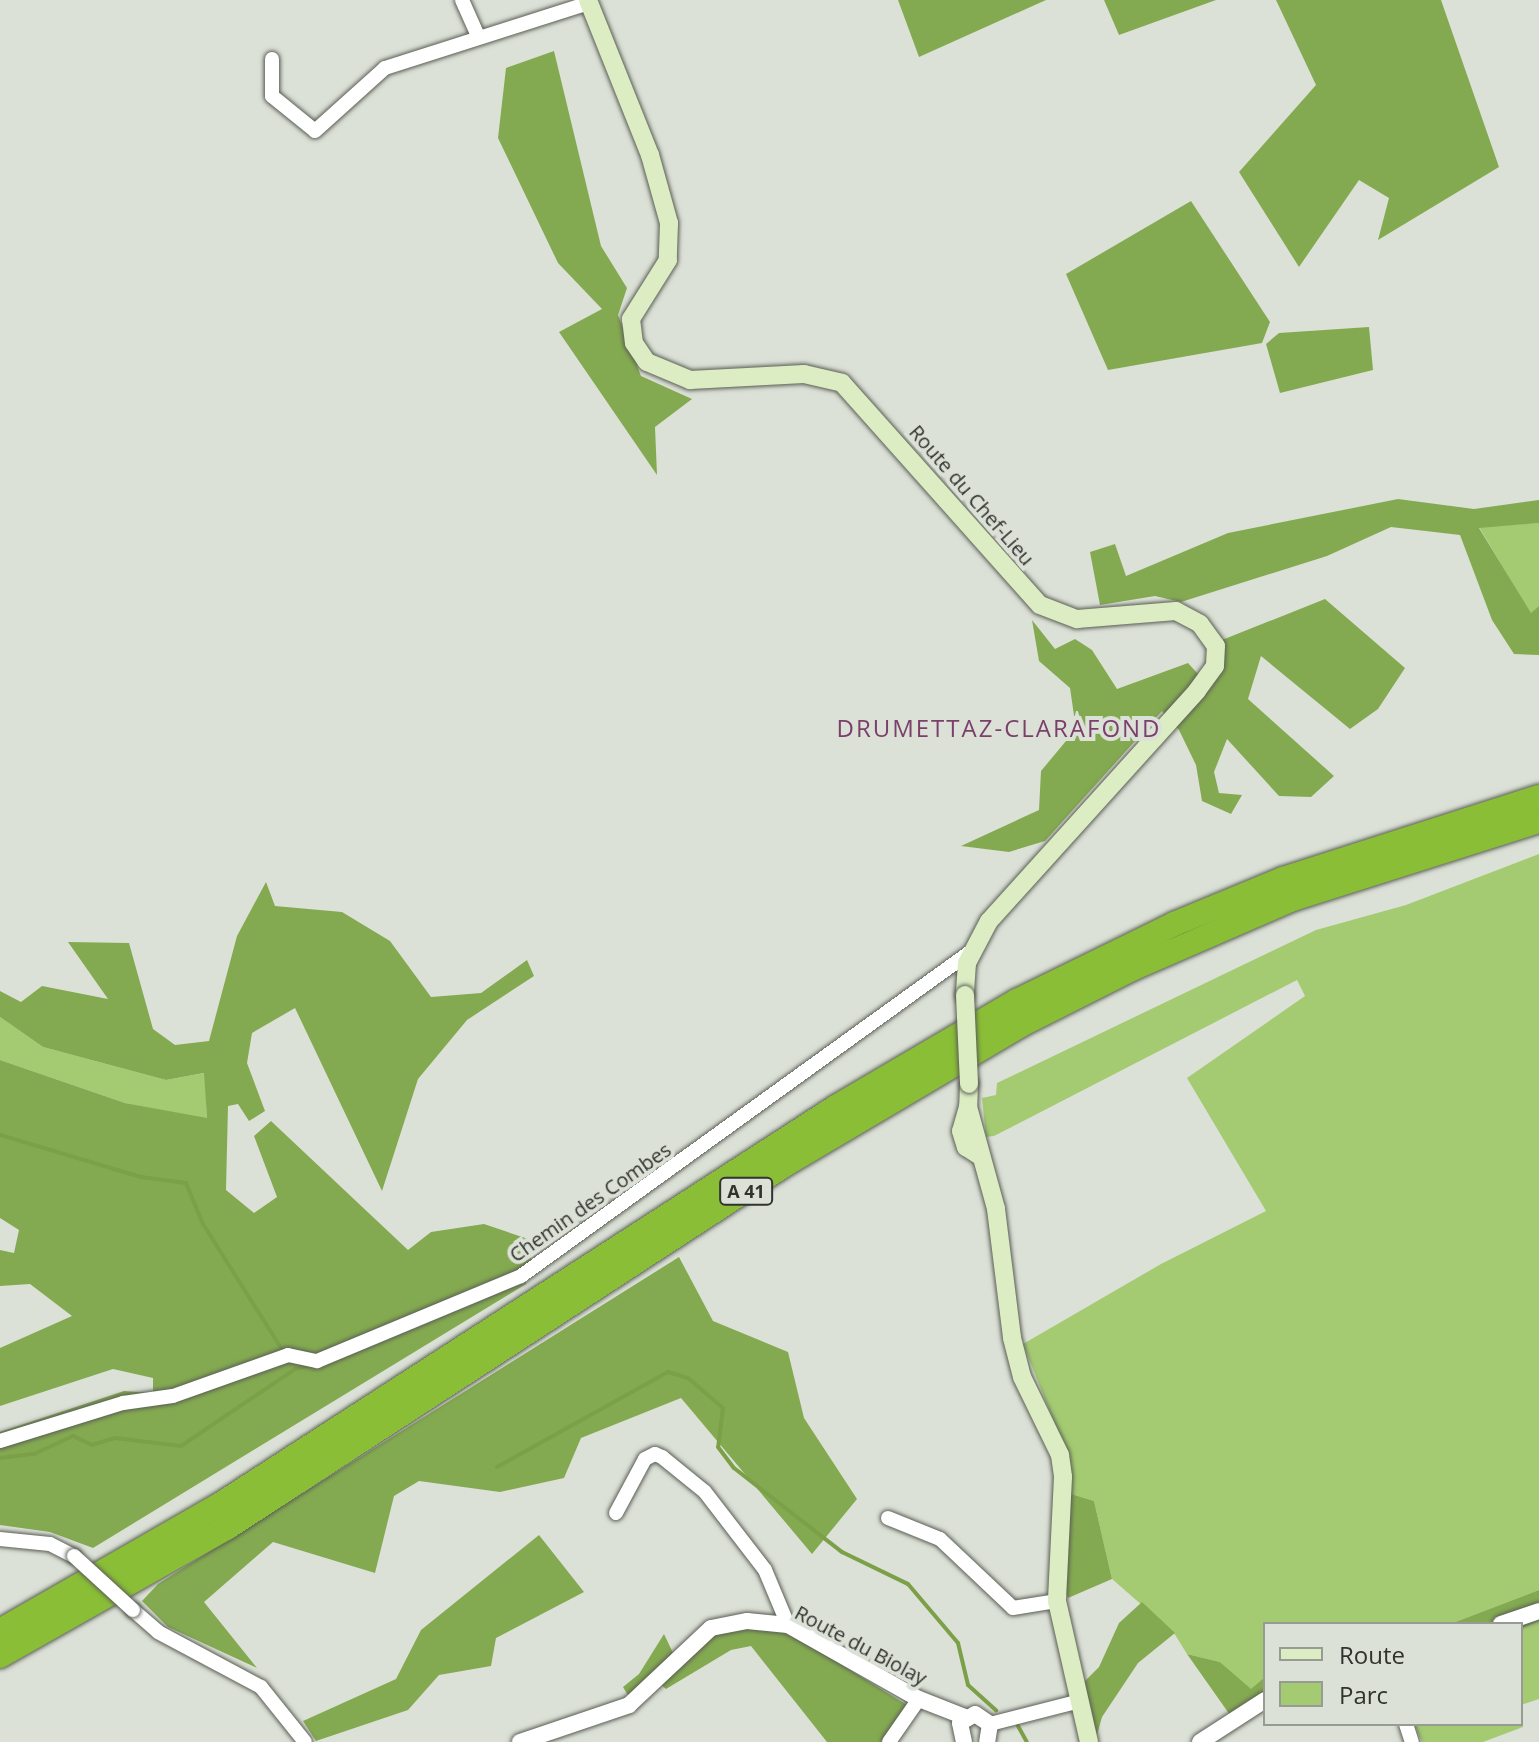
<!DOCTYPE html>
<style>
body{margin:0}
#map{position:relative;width:1539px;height:1742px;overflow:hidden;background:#dce1d7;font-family:"Open Sans",sans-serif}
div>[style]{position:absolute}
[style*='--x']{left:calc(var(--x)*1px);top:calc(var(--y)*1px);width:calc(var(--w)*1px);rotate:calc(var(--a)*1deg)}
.green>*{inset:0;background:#a4cb72}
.forest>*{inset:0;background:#84aa51}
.stream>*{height:4px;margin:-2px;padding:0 2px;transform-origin:2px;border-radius:2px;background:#7ba047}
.roads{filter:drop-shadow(0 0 2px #5a5e55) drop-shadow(0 0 2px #5a5e55)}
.minor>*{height:14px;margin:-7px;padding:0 7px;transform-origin:7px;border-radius:7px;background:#fff}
.tertiary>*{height:16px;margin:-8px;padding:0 8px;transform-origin:8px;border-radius:8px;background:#fff}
.secondary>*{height:18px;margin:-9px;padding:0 9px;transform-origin:9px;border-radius:9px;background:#dcecc3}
.motorway>*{height:24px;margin:-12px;padding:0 12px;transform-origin:12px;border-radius:12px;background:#8abe37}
.bridges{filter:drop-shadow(0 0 2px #5a5e55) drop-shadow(0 0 2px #5a5e55)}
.minor-bridge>*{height:14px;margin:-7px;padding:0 7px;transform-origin:7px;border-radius:7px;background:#fff}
.secondary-bridge>*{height:18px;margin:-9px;padding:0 9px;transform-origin:9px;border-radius:9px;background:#dcecc3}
span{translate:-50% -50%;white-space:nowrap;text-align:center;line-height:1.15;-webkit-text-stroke:8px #dce1d7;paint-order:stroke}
.shield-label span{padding:2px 6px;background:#dce1d7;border:2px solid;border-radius:6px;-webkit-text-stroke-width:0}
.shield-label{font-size:18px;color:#31332f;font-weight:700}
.street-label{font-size:20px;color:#31332f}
.quarter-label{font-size:24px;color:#7a3f6a;letter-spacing:2px}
.legend{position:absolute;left:1263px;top:1622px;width:260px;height:104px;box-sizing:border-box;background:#dce1d7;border:2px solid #989b94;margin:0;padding:10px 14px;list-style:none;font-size:24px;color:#31332f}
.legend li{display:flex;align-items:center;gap:16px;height:40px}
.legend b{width:40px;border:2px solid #989b94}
</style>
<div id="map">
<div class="green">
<i style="clip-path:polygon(1539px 523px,1539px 606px,1531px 614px,1479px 527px)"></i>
<i style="clip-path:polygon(1539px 854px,1539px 1590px,1450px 1624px,1265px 1624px,1265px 1677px,1251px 1690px,1220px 1662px,1187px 1654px,1174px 1633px,1112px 1579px,1094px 1501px,1068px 1493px,1069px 1459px,1023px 1344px,1161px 1264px,1266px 1211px,1187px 1078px,1305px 996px,1297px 980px,994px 1136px,986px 1137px,982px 1098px,996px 1095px,997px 1083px,1316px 930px,1406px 905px)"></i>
<i style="clip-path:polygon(0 1017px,43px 1047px,166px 1080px,205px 1073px,207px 1119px,125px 1103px,0 1060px)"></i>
<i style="clip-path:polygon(1539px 1621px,1539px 1699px,1521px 1705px,1521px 1629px)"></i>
<i style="clip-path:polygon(1521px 1722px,1523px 1727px,1483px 1742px,1422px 1742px,1414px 1724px)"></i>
</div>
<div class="forest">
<i style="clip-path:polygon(898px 0,1046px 0,919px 57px)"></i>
<i style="clip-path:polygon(1104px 0,1216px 0,1119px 35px)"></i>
<i style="clip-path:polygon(1276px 0,1441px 0,1499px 167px,1378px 240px,1389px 198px,1359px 180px,1299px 267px,1239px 172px,1316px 85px)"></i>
<i style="clip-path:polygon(554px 51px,601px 246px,627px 288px,618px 315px,641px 376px,692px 399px,655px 427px,657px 475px,559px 332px,602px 309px,558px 263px,498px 138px,506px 68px)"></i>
<i style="clip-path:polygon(1191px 201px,1270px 322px,1262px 343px,1108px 370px,1066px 274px)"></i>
<i style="clip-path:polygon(1369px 327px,1373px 370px,1280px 393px,1266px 344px,1279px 333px)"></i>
<i style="clip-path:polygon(1398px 499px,1474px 509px,1539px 500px,1539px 523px,1479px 528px,1531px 613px,1539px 606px,1539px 655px,1514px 654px,1492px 620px,1460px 535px,1391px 527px,1327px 556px,1181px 602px,1155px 596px,1100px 605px,1090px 552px,1115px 544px,1126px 576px,1228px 533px)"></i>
<i style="clip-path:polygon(1325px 599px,1405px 668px,1378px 709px,1350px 729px,1261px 656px,1248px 699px,1334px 776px,1311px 797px,1279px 796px,1227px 739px,1214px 772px,1219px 793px,1242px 795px,1231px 814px,1202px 801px,1196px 765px,1179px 730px,1162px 711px,1045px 841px,1009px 852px,961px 846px,1039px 810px,1041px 771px,1076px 729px,1070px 688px,1039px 661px,1032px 620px,1055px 649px,1075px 639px,1092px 650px,1117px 689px,1188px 663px,1199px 675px,1222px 640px)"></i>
<i style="clip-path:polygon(266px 882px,275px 906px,342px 912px,390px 941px,431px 997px,481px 993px,527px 960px,534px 976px,467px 1020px,418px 1079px,382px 1191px,295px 1008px,252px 1033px,247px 1063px,265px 1111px,249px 1121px,238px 1104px,228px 1106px,226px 1190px,254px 1213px,277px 1197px,254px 1136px,271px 1121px,408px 1250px,431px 1232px,484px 1224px,534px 1241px,526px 1284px,93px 1548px,50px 1532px,0 1525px,0 1432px,124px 1391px,153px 1393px,153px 1378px,113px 1369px,0 1406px,0 1348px,72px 1316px,30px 1284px,0 1286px,0 1250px,14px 1253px,19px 1230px,0 1218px,0 1060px,125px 1103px,207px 1118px,204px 1073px,166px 1080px,43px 1047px,0 1017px,0 991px,21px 1002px,42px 986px,108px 999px,68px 942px,129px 943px,153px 1029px,175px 1045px,209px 1041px,237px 936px)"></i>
<i style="clip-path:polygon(679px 1257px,713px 1321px,788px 1352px,804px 1418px,857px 1499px,812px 1554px,681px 1398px,581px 1438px,564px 1478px,500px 1492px,419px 1481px,394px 1496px,375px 1573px,273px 1542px,204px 1602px,257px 1668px,168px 1627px,142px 1601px,158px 1584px)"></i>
<i style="clip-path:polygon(1068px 1493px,1094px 1501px,1112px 1579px,1068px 1598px,1063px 1586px)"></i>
<i style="clip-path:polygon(539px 1535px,584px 1592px,496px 1638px,491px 1666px,439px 1675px,408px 1710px,316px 1741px,303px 1721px,396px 1679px,421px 1630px)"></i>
<i style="clip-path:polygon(1539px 1590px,1539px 1621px,1521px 1629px,1521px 1624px,1450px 1624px)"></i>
<i style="clip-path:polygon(1142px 1602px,1175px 1633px,1138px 1663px,1102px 1717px,1097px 1735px,1082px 1684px,1099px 1667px,1119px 1623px)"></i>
<i style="clip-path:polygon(752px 1628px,790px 1633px,907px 1705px,881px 1742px,827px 1742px,751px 1646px,731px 1650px,666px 1689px,660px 1684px,707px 1638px,724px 1629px)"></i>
<i style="clip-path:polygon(664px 1634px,673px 1653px,629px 1697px,623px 1687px,639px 1674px)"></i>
<i style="clip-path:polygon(1187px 1654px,1220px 1662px,1251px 1689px,1265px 1677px,1265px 1695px,1230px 1715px)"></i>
</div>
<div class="stream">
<i style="--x:0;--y:1135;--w:147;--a:16.6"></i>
<i style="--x:141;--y:1177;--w:45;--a:7.6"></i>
<i style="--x:186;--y:1183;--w:44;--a:67.5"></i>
<i style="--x:203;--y:1224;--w:146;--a:57.8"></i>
<i style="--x:0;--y:1458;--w:34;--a:-7"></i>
<i style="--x:34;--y:1454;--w:43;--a:-24.8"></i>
<i style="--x:73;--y:1436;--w:21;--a:25"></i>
<i style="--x:92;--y:1445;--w:24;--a:-17"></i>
<i style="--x:115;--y:1438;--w:66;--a:6.9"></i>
<i style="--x:181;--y:1446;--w:138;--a:-34"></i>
<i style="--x:295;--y:1369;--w:12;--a:-14"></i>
<i style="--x:497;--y:1467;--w:196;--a:-29.1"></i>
<i style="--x:668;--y:1372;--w:21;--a:17"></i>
<i style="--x:688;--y:1378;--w:46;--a:40.6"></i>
<i style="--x:723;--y:1408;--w:39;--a:97"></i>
<i style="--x:718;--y:1447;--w:26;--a:53"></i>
<i style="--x:734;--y:1468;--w:137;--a:37.9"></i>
<i style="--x:842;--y:1552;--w:73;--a:25.9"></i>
<i style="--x:908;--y:1584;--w:77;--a:49.7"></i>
<i style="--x:958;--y:1643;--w:43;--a:76.6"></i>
<i style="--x:968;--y:1685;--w:38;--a:42"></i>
<i style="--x:1018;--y:1726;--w:18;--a:61"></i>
</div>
<div class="roads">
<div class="minor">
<i style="--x:462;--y:0;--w:39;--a:66"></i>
<i style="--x:272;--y:59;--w:37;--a:90"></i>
<i style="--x:272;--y:96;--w:55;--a:39.1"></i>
<i style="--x:315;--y:131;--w:94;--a:-42"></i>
<i style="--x:385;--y:68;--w:214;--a:-17.7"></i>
<i style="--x:0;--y:1441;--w:129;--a:-17.2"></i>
<i style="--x:123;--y:1403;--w:50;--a:-8"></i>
<i style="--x:173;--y:1396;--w:122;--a:-19.6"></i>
<i style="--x:288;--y:1355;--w:30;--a:12"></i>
<i style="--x:317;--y:1361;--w:221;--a:-22.6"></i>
<i style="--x:521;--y:1276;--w:557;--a:-35.8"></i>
<i style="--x:616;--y:1513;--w:61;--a:-61.8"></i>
<i style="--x:645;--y:1459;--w:11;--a:-27"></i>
<i style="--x:655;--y:1454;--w:8;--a:23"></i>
<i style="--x:662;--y:1457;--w:55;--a:39.1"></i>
<i style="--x:705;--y:1492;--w:98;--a:52.4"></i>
<i style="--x:765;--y:1570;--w:60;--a:67.3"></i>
<i style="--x:888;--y:1518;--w:56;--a:22"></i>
<i style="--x:940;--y:1539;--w:100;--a:43.4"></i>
<i style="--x:1013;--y:1608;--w:45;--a:-9"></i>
<i style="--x:0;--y:1539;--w:50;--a:5.7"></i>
<i style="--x:50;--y:1544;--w:27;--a:27"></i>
<i style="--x:133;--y:1610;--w:33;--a:41"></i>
<i style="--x:158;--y:1632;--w:117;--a:28.1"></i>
<i style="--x:261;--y:1687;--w:70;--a:51.3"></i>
<i style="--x:990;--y:1724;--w:93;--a:-14.3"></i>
<i style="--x:1406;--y:1724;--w:19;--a:72"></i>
<i style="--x:889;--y:1742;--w:52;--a:-55.1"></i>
</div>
<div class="tertiary">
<i style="--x:1501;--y:1624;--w:40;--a:-18.9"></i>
<i style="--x:520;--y:1742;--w:115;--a:-18.7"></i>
<i style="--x:629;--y:1705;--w:112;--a:-43.2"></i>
<i style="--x:711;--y:1628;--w:37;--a:-11"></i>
<i style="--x:747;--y:1621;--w:41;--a:5.6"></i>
<i style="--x:788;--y:1625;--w:150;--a:29.5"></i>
<i style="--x:919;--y:1699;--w:49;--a:21.4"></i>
<i style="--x:964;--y:1742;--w:19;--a:-102"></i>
<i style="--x:960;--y:1723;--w:17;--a:-31"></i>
<i style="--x:975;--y:1714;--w:18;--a:34"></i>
<i style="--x:990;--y:1724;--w:18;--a:99"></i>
<i style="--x:1200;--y:1742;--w:77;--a:-32.9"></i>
</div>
<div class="secondary">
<i style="--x:588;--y:0;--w:167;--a:68.2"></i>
<i style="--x:650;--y:155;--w:71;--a:74.4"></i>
<i style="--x:669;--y:223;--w:37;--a:92"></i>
<i style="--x:668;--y:260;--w:70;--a:122.1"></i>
<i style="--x:631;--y:319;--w:24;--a:83"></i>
<i style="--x:634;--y:343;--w:23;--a:56"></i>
<i style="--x:647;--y:362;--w:47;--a:22.7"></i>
<i style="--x:690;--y:380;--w:114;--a:-3"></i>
<i style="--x:804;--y:374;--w:39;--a:13"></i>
<i style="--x:842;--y:383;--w:297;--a:48.3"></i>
<i style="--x:1040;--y:605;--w:40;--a:21"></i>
<i style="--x:1077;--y:619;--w:99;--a:-4.6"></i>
<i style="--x:1176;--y:611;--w:27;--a:28"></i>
<i style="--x:1200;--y:624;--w:27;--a:54"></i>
<i style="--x:1216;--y:646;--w:20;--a:93"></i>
<i style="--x:1215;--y:666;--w:31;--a:126"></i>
<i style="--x:1197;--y:691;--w:310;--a:132.1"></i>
<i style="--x:989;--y:921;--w:47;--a:117.6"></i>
<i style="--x:967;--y:963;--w:32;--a:94"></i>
<i style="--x:969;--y:1084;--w:23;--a:92"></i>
<i style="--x:968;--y:1107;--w:106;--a:74.6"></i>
<i style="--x:996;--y:1209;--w:130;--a:82.9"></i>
<i style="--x:1012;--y:1338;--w:40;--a:75.6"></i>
<i style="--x:1022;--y:1377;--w:87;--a:64"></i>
<i style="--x:1060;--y:1455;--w:22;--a:82"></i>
<i style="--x:1063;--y:1477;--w:124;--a:92.8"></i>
<i style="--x:1057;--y:1601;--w:145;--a:77.2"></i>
<i style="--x:968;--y:1107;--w:25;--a:106"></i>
<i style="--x:961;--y:1131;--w:17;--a:73"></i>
<i style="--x:966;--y:1147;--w:17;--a:33"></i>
</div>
<div class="motorway">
<i style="--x:0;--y:1631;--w:255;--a:-29.9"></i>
<i style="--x:221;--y:1504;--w:732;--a:-32.84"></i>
<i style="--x:836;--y:1107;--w:210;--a:-30.4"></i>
<i style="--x:1017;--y:1001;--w:175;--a:-26.1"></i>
<i style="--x:1174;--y:924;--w:118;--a:-22.4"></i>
<i style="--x:1283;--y:879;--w:269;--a:-17.8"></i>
<i style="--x:0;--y:1656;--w:262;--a:-29.5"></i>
<i style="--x:228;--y:1527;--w:666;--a:-33.05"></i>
<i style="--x:786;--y:1164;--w:273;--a:-30.6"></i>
<i style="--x:1021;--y:1025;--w:127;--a:-26.8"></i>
<i style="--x:1134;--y:968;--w:173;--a:-23.5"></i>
<i style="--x:1293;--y:899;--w:258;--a:-17.6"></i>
</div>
</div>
<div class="bridges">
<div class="minor-bridge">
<i style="--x:74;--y:1556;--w:80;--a:42.5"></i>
</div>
<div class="secondary-bridge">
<i style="--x:965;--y:995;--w:89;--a:87.4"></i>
</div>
</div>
<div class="shield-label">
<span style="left:746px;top:1191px">A 41</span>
</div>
<div class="street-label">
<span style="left:972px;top:495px;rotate:49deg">Route du Chef-Lieu</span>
<span style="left:590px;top:1202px;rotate:-35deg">Chemin des Combes</span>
<span style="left:861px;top:1645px;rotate:28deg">Route du Biolay</span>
</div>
<div class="quarter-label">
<span style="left:999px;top:728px">DRUMETTAZ-CLARAFOND</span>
</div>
<ul class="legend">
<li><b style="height:10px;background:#dcecc3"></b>Route</li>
<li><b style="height:22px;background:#a4cb72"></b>Parc</li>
</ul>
</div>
